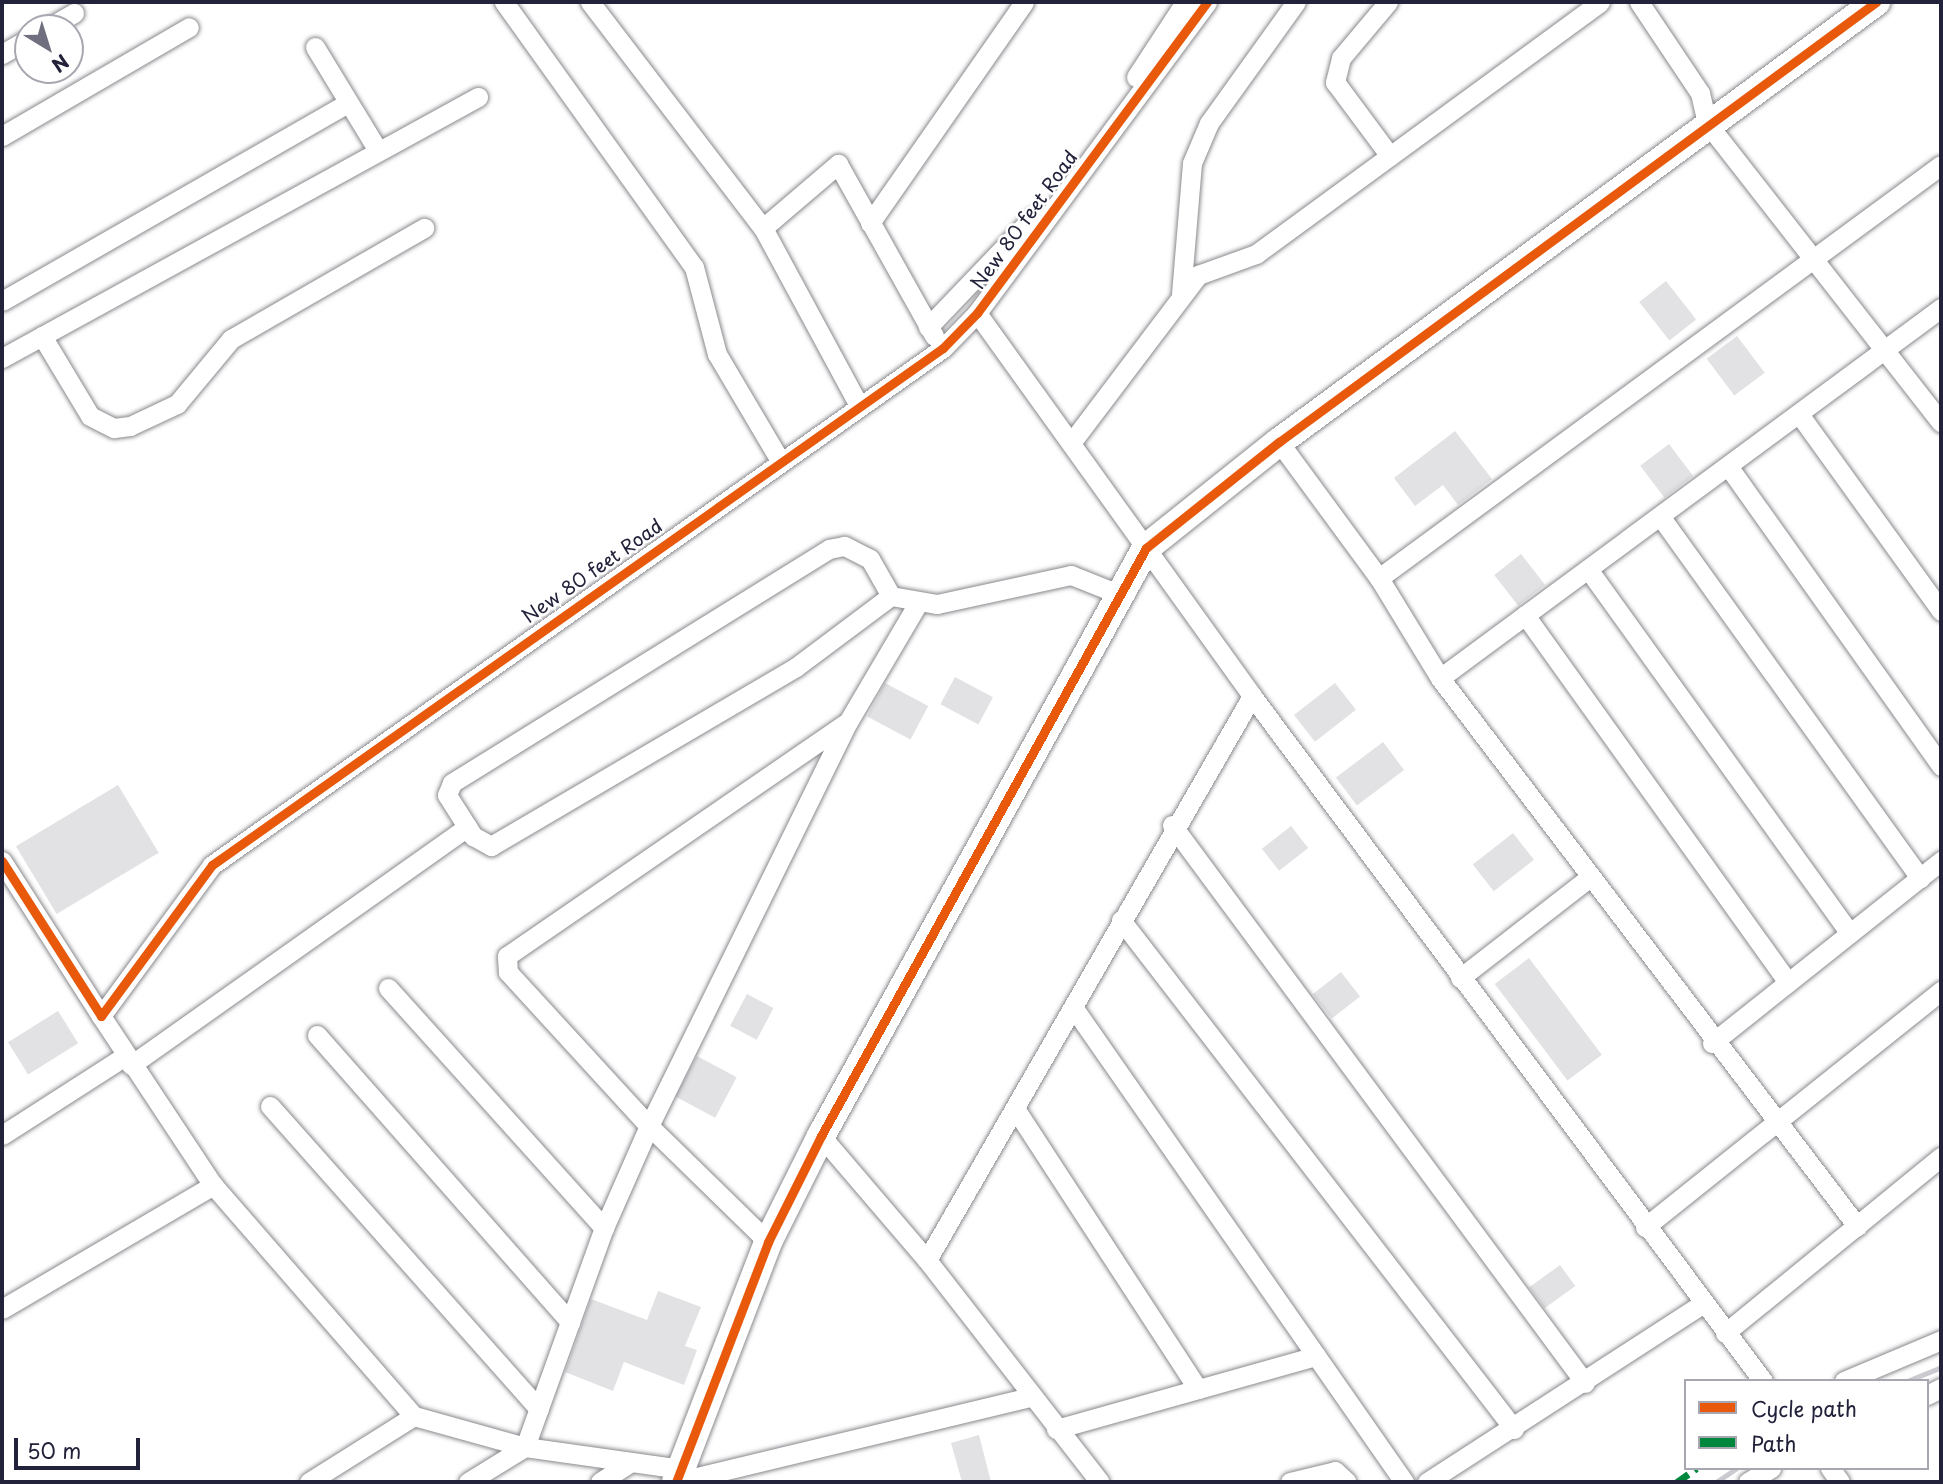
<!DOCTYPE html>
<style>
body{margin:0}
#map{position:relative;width:1943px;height:1484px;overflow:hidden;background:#fff;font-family:"Playpen Sans",sans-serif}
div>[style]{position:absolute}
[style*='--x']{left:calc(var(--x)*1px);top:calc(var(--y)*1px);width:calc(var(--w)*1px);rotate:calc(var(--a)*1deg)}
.stream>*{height:5px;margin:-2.5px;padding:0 2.5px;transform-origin:2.5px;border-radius:2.5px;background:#cacad0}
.building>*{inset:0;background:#e2e2e4;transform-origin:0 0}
.roads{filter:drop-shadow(0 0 2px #8a8a8f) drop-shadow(0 0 2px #8a8a8f)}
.street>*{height:19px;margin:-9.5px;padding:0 9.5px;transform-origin:9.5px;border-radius:9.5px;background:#fff}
.secondary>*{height:28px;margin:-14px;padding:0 14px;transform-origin:14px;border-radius:14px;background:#fff}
.quiet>*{height:7px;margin-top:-3.5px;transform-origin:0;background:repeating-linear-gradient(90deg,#00873e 0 14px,transparent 0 21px)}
.cycleway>*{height:9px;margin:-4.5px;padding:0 4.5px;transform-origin:4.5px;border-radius:4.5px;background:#e8590c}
span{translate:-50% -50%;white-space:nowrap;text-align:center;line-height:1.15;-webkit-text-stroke:5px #fff;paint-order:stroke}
.street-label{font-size:19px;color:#22223b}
.frame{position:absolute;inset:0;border:4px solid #22223b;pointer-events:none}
.legend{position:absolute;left:1684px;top:1379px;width:245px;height:91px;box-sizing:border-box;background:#fff;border:2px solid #a7a7b1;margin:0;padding:9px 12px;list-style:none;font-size:21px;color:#22223b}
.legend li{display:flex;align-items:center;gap:14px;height:35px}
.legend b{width:35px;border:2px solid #a7a7b1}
.north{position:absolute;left:14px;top:14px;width:70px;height:70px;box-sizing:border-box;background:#fff;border:2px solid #a7a7b1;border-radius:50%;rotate:142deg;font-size:19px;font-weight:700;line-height:28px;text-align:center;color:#22223b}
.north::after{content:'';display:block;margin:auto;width:24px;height:32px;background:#6f6f80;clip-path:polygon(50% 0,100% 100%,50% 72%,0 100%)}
.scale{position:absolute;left:14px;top:1438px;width:126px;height:32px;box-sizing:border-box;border:4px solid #22223b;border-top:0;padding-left:9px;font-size:21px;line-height:24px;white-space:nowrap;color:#22223b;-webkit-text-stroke:5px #fff;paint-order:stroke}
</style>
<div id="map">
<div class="stream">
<i style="--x:1907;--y:1381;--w:37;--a:-22"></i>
<i style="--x:1716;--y:1482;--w:25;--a:-34"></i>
</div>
<div class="building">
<i style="left:1666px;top:281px;width:49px;height:34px;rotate:52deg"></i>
<i style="left:1737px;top:336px;width:46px;height:38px;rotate:53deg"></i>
<i style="clip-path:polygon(1455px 431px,1492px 479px,1458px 505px,1443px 485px,1415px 506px,1394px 478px)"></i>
<i style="left:1669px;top:444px;width:40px;height:36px;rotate:53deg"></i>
<i style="left:1521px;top:554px;width:39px;height:34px;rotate:52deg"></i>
<i style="left:955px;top:677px;width:43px;height:31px;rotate:28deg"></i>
<i style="left:885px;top:683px;width:49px;height:38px;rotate:28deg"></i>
<i style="left:1335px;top:683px;width:34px;height:52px;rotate:52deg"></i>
<i style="left:1383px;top:742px;width:35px;height:59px;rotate:53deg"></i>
<i style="left:118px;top:785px;width:79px;height:119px;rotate:59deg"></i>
<i style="left:1291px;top:826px;width:28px;height:37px;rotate:52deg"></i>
<i style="left:1513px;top:833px;width:34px;height:51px;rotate:52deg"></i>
<i style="left:1529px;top:958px;width:121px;height:43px;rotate:53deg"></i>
<i style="left:1341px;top:972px;width:31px;height:36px;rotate:52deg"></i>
<i style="left:747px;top:994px;width:30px;height:36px;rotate:28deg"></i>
<i style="left:58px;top:1011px;width:38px;height:59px;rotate:58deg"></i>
<i style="left:697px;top:1056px;width:45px;height:46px;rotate:28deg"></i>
<i style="left:1560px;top:1265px;width:26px;height:38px;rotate:54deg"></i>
<i style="clip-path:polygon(658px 1291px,701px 1307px,685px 1346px,697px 1350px,684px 1385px,624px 1362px,613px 1391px,565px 1372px,591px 1299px,647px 1320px)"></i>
<i style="clip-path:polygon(979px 1435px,991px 1482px,962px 1482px,951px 1443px)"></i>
</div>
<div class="roads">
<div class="street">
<i style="--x:504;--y:2;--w:326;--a:54.4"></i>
<i style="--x:694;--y:267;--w:90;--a:75.2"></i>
<i style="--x:717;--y:354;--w:122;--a:59.4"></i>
<i style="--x:590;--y:2;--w:285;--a:52.6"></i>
<i style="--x:763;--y:228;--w:200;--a:61.6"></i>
<i style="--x:1388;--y:2;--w:73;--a:130"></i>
<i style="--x:1341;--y:58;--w:25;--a:104"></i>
<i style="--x:1335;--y:82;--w:92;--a:53.4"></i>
<i style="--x:1639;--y:2;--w:110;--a:56.2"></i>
<i style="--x:1700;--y:93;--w:31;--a:77"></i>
<i style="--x:1707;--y:123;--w:380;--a:52"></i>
<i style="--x:48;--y:28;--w:30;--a:-30"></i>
<i style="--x:315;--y:47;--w:119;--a:58.7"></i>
<i style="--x:2;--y:54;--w:30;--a:-30"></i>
<i style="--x:1136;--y:77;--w:90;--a:-56.8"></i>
<i style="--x:2;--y:136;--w:216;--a:-30.2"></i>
<i style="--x:870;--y:223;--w:269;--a:-55.1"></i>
<i style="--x:763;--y:228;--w:99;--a:-40.5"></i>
<i style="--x:838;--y:164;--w:197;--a:60.8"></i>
<i style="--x:1181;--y:294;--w:131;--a:-85.2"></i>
<i style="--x:1192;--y:163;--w:43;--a:-67"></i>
<i style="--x:1209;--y:123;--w:149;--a:-54.3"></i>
<i style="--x:2;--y:301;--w:399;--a:-29.8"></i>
<i style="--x:977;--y:313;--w:472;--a:54.3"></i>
<i style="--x:1252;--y:696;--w:855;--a:53.28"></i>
<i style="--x:928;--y:327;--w:152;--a:-46.3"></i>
<i style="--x:42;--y:336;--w:93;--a:59"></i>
<i style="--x:90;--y:416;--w:27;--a:27"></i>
<i style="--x:114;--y:428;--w:16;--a:-7"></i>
<i style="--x:130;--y:426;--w:52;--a:-25.1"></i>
<i style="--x:177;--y:404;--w:85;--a:-50.3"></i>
<i style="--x:231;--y:339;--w:223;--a:-29.9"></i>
<i style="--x:2;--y:358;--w:543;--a:-28.74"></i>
<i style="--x:1799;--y:414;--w:243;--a:54.2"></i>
<i style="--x:1279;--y:442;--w:169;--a:53.7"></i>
<i style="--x:1379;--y:578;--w:117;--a:58.6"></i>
<i style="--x:1440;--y:678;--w:689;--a:52.73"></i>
<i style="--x:1071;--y:443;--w:211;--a:-52.9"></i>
<i style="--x:1198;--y:275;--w:62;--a:-19.9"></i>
<i style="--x:1256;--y:254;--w:426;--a:-36.2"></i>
<i style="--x:1728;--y:466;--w:368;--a:54.6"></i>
<i style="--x:1660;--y:516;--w:446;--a:54.3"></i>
<i style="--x:1588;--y:569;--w:448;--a:54.3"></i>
<i style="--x:1379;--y:578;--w:697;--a:-36.31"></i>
<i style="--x:891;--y:596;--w:43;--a:-119.6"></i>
<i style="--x:870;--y:559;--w:29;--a:-153"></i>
<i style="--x:844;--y:546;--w:15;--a:169"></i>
<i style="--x:829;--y:549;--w:444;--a:148.2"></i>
<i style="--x:452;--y:783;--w:13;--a:113"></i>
<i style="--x:447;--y:795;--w:49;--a:57.6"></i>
<i style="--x:473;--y:836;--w:21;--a:29"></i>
<i style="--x:491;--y:846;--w:354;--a:-30.4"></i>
<i style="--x:796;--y:667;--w:119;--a:-36.8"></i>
<i style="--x:891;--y:596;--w:47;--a:9.9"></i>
<i style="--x:937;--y:604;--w:137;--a:-12.2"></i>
<i style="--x:1071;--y:575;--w:54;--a:21.8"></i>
<i style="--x:1525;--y:615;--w:452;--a:54.4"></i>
<i style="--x:1440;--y:678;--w:623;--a:-36.45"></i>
<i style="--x:1172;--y:825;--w:694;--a:53.49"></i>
<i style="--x:2;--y:861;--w:184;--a:57.4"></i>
<i style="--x:101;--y:1016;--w:187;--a:-53.7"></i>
<i style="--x:212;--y:865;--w:895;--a:-35.27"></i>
<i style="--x:943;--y:348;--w:49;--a:-45.8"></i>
<i style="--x:977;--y:313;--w:387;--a:-53.5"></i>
<i style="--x:1121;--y:920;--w:643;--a:52.33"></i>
<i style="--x:1460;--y:978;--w:163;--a:-37.8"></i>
<i style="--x:388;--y:988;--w:323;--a:48"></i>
<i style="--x:1073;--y:1007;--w:579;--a:55.13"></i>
<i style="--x:101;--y:1016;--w:203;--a:56.5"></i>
<i style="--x:213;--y:1185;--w:306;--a:49"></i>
<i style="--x:414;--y:1416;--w:115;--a:15.6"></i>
<i style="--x:525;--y:1447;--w:158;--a:8"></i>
<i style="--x:317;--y:1035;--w:383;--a:48.6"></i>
<i style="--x:1712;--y:1043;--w:293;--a:-38.5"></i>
<i style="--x:131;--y:1065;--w:412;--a:-35.3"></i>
<i style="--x:270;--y:1106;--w:405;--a:48.4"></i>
<i style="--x:1016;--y:1110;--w:333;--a:56.9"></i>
<i style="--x:2;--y:1135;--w:146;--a:-32.7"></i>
<i style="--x:821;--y:1136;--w:163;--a:49.5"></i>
<i style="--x:927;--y:1260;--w:281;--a:52.1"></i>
<i style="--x:1645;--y:1227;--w:379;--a:-38.6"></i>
<i style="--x:768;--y:1242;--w:166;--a:-135.7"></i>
<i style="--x:649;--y:1126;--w:209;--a:-132.5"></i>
<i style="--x:508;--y:972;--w:16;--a:-94"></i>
<i style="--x:507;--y:956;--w:410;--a:-34.5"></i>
<i style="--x:927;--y:1260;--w:651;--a:-60.05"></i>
<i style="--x:2;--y:1309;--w:245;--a:-30.4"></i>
<i style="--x:1725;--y:1333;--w:279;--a:-39.2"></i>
<i style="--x:1844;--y:1381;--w:105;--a:-22.9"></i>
<i style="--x:1927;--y:1395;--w:16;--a:-27"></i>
<i style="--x:1056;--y:1429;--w:270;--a:-15.7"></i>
<i style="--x:1830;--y:1468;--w:17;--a:54"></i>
<i style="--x:309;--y:1482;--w:124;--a:-32.2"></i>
<i style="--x:468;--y:1482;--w:67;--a:-31.6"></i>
<i style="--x:525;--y:1447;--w:233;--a:-70.2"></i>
<i style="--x:604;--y:1228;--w:111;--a:-66.2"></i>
<i style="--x:649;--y:1126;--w:450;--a:-63.8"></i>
<i style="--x:848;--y:722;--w:138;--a:-59.5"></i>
<i style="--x:600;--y:1482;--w:35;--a:-33"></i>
<i style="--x:676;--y:1482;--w:363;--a:-13.5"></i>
<i style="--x:1290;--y:1482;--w:46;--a:-13.7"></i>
<i style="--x:1335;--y:1471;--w:16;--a:43"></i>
<i style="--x:1427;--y:1482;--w:326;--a:-32.9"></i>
<i style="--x:1748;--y:1482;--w:27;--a:-31"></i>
</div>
<div class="secondary">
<i style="--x:676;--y:1482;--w:257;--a:-69"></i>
<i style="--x:768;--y:1242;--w:119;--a:-63.4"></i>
<i style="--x:821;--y:1136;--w:672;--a:-61.07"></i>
<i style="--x:1146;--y:548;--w:170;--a:-38.6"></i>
<i style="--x:1279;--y:442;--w:742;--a:-36.39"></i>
</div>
</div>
<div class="quiet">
<i style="--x:1677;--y:1482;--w:24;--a:-35"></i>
</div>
<div class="cycleway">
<i style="--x:2;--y:861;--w:184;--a:57.4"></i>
<i style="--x:101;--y:1016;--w:187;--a:-53.7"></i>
<i style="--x:212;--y:865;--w:895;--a:-35.27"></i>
<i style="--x:943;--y:348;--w:49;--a:-45.8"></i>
<i style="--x:977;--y:313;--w:387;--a:-53.5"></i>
<i style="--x:676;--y:1482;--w:257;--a:-69"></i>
<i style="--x:768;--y:1242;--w:119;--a:-63.4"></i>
<i style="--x:821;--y:1136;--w:672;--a:-61.07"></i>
<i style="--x:1146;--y:548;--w:170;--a:-38.6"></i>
<i style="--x:1279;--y:442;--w:742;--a:-36.39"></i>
</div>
<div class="street-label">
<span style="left:1024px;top:220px;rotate:-54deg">New 80 feet Road</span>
<span style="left:592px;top:571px;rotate:-35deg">New 80 feet Road</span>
</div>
<div class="frame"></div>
<ul class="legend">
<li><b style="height:9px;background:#e8590c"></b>Cycle path</li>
<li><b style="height:9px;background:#00873e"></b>Path</li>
</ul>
<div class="north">N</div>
<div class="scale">50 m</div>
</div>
